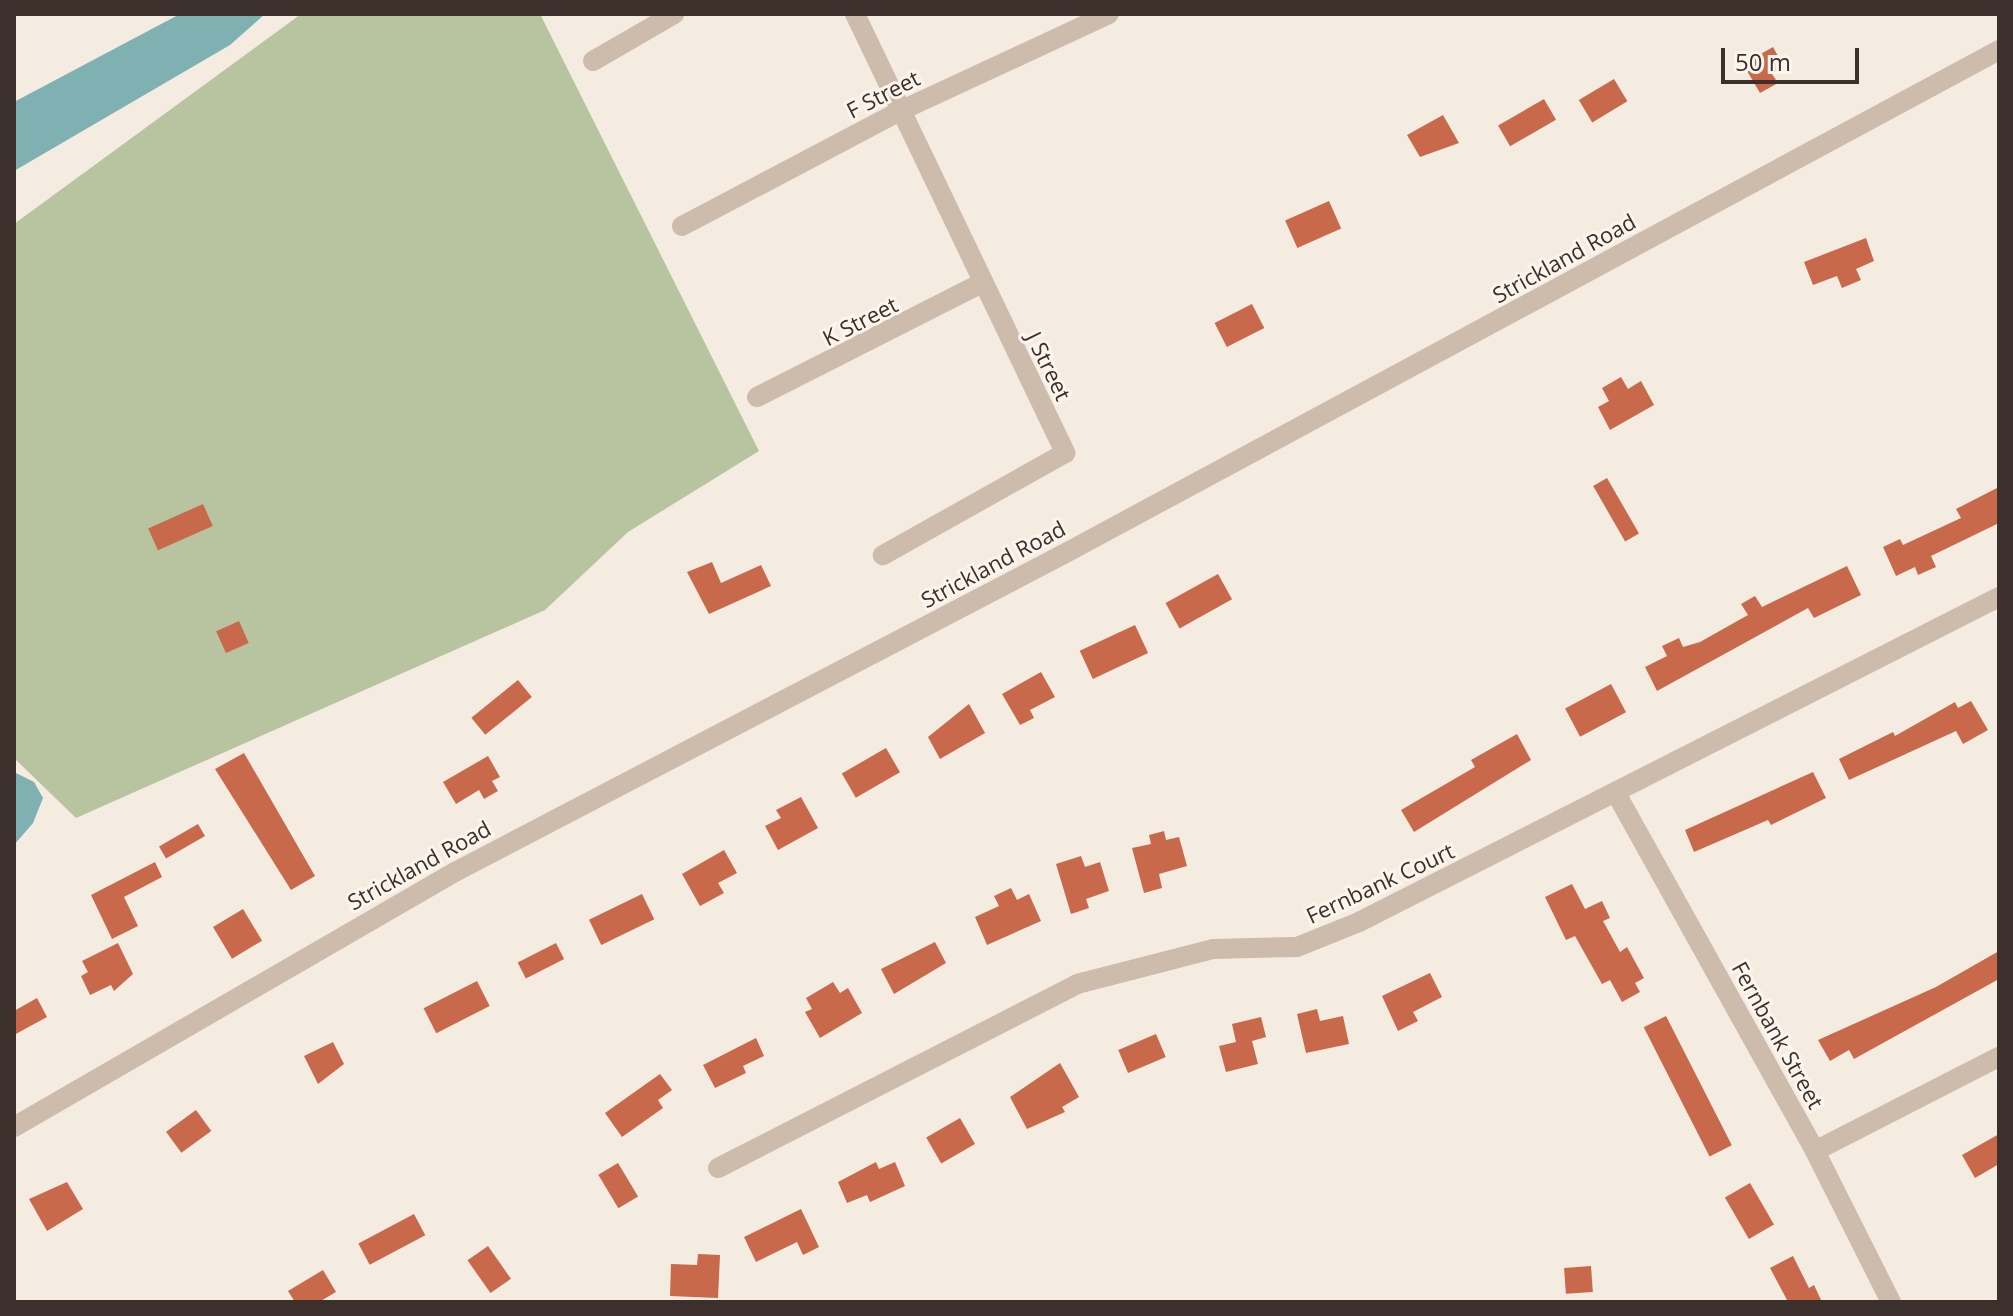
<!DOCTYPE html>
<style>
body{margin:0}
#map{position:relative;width:2013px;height:1316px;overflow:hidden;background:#f4ebe1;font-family:"Open Sans",sans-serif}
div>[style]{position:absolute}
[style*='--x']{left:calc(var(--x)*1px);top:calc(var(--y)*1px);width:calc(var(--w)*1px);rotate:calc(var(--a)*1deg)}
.green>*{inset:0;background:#b8c4a0}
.water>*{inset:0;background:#7fb0b2}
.building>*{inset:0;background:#c8694b;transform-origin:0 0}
.street>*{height:20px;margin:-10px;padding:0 10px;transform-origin:10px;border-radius:10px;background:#cdbbac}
span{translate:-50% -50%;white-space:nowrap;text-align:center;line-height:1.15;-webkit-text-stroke:6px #fbf5ee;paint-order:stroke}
.street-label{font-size:22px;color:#3b302b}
.frame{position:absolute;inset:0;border:16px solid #3b302b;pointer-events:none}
.scale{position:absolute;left:1721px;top:48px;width:138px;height:36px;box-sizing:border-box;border:4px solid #3b302b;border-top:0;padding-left:10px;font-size:24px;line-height:28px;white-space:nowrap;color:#3b302b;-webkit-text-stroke:6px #fbf5ee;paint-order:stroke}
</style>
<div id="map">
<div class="green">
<i style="clip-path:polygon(301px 14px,540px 14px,759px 451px,628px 532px,545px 610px,76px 818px,14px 758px,14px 224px)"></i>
</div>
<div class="water">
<i style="clip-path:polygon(180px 14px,265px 14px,230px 45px,14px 171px,14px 102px)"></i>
<i style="clip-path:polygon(14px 772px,34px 782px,43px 798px,33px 823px,14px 845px)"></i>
</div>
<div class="building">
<i style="clip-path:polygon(1773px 47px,1784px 67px,1772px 74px,1778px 83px,1760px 93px,1743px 64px)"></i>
<i style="left:1614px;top:79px;width:26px;height:41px;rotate:59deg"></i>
<i style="left:1544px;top:99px;width:24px;height:53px;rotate:60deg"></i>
<i style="clip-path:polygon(1443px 115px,1459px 143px,1420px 157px,1407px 135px)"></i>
<i style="left:1329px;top:201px;width:30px;height:48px;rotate:66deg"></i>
<i style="clip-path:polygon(1866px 238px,1874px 261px,1856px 269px,1861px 280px,1842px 288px,1837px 276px,1813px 285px,1804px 262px)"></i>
<i style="left:1252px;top:304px;width:27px;height:42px;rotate:63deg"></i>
<i style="clip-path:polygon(1621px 377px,1628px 389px,1641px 381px,1654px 405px,1610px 430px,1598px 407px,1609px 401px,1602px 388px)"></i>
<i style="left:1607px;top:478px;width:64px;height:16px;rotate:60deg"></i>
<i style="clip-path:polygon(1999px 487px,1999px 523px,1931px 556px,1936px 567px,1918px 575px,1915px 567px,1896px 576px,1883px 547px,1900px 539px,1903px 545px,1961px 518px,1956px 509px)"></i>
<i style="left:203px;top:504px;width:24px;height:60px;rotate:66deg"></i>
<i style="clip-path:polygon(712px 562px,721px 583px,761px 565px,771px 586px,709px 614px,687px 572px)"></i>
<i style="clip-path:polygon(1847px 566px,1861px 595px,1814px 618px,1808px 608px,1657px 691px,1645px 667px,1667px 656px,1662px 646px,1679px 638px,1683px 647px,1700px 642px,1748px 615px,1741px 604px,1755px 596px,1762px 607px)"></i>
<i style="left:1218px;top:574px;width:29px;height:60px;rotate:61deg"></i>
<i style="left:239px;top:621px;width:24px;height:25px;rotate:66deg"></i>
<i style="left:1135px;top:625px;width:31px;height:61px;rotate:65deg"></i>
<i style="clip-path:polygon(1041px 672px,1055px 697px,1030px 710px,1034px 718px,1020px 725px,1002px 694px)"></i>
<i style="left:518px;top:680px;width:22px;height:60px;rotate:51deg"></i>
<i style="left:1611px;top:684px;width:32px;height:52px;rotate:62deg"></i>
<i style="clip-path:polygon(1971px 701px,1988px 730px,1963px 744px,1956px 731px,1849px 780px,1839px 759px,1893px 732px,1895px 736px,1955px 702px,1958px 708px)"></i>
<i style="clip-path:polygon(969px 704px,985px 733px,940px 759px,928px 737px)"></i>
<i style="clip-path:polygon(1517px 734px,1531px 760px,1414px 832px,1401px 810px,1475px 767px,1471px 760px)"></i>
<i style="left:886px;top:748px;width:28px;height:51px;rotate:60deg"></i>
<i style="clip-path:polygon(244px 753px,315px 876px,291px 890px,215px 769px)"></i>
<i style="clip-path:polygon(488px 756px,500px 777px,492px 781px,498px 791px,484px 799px,479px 790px,456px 804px,443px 782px)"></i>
<i style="clip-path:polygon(1813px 772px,1826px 798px,1771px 825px,1768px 820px,1694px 852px,1685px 830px)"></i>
<i style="clip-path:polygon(801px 797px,818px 828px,778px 850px,765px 826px,781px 818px,776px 810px)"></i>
<i style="left:198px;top:824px;width:14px;height:45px;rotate:60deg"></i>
<i style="clip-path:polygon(1164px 831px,1166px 840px,1179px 837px,1187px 866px,1159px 874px,1162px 888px,1144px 893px,1132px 848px,1151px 844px,1149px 835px)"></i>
<i style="clip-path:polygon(724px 850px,737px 873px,718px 883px,724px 893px,700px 906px,682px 874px)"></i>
<i style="clip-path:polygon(1081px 856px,1085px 867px,1100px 862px,1109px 891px,1086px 899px,1089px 908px,1071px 914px,1056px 864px)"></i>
<i style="clip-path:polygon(155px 862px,162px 877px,124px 897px,138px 926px,112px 939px,91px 895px)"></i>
<i style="clip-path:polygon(1572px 884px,1585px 909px,1602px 901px,1610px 918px,1603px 921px,1620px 952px,1627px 947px,1644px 978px,1635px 983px,1640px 992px,1622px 1002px,1610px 980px,1602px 984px,1575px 936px,1566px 940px,1545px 897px)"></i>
<i style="clip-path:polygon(1011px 888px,1017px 900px,1029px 894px,1041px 921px,987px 945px,975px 917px,999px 906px,994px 896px)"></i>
<i style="left:642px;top:894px;width:28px;height:59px;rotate:64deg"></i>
<i style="left:243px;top:909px;width:37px;height:35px;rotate:59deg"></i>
<i style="clip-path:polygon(935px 942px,946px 963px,894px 994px,881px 969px)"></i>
<i style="clip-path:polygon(118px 943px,133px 974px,114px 991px,111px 985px,90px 995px,81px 976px,88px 972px,82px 961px)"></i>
<i style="left:556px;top:943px;width:18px;height:43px;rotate:63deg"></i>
<i style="clip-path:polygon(1999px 951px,1999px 979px,1854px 1059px,1849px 1050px,1830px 1061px,1818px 1040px,1936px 987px)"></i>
<i style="clip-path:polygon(1430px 973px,1442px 997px,1413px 1012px,1418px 1021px,1398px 1031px,1382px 996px)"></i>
<i style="left:477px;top:981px;width:28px;height:60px;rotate:63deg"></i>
<i style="clip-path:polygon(833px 982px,840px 993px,848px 988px,862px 1013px,820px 1038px,805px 1012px,812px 1009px,806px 998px)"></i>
<i style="clip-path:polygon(37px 998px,47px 1017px,14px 1035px,14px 1011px)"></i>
<i style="clip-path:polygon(1317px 1009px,1320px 1021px,1343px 1016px,1349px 1044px,1306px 1053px,1297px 1014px)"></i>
<i style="left:1666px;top:1016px;width:145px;height:25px;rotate:63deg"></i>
<i style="clip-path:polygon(1261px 1017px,1266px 1037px,1252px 1041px,1258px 1064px,1226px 1072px,1219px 1046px,1236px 1042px,1232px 1024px)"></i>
<i style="left:1156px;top:1034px;width:25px;height:41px;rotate:67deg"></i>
<i style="clip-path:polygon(756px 1038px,764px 1056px,743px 1066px,746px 1073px,715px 1088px,703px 1065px)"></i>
<i style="clip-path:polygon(333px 1042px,344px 1064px,318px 1084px,304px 1056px)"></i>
<i style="clip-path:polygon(1060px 1063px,1079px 1097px,1062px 1107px,1065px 1112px,1027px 1129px,1010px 1097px)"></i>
<i style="clip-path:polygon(660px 1074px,672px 1090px,658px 1100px,663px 1108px,622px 1137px,605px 1113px)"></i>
<i style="left:196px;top:1110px;width:26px;height:37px;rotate:54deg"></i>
<i style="left:960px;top:1118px;width:30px;height:39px;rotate:60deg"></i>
<i style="clip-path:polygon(1999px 1134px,1999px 1164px,1975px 1178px,1962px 1155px)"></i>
<i style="clip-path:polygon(876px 1162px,879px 1169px,895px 1162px,905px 1186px,870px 1202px,867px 1195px,847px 1203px,838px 1182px)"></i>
<i style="left:618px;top:1163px;width:39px;height:23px;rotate:59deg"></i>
<i style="clip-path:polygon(67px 1182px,83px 1209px,47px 1231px,29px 1199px)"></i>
<i style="left:1750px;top:1183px;width:48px;height:29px;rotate:60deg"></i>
<i style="clip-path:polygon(801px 1209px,819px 1247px,803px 1255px,797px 1242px,756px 1262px,744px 1237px)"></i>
<i style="left:414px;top:1214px;width:24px;height:63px;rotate:62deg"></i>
<i style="left:488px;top:1246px;width:40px;height:25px;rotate:55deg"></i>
<i style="clip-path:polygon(698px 1254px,720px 1255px,718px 1298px,670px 1296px,671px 1264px,697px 1265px)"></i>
<i style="clip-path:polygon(1793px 1256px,1809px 1288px,1814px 1285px,1822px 1302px,1782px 1302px,1787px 1300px,1770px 1268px)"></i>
<i style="left:1591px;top:1266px;width:26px;height:27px;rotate:86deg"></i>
<i style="clip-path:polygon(323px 1270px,336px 1292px,319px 1302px,295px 1302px,288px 1291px)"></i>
</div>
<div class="street">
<i style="--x:855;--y:14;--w:487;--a:64.4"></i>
<i style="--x:1065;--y:453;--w:209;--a:150.7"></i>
<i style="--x:593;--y:61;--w:94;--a:-30.1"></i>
<i style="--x:682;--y:226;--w:246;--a:-27.8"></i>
<i style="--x:900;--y:111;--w:230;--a:-24.9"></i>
<i style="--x:757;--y:397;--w:252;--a:-26.9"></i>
<i style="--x:1617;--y:795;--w:407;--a:60.9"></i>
<i style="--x:1815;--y:1151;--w:169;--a:63.3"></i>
<i style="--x:14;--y:1127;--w:509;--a:-30.04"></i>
<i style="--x:455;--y:872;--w:685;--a:-27.58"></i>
<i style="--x:1062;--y:555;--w:1064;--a:-28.32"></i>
<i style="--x:1815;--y:1151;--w:207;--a:-27.1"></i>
<i style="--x:718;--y:1168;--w:403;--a:-27.1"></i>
<i style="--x:1077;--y:984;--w:140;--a:-14.4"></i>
<i style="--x:1213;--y:949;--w:84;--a:-1.4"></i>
<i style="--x:1297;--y:947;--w:67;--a:-22"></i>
<i style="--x:1359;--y:922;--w:718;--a:-26.92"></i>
</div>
<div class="street-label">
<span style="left:883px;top:94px;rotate:-27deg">F Street</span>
<span style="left:1564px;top:258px;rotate:-29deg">Strickland Road</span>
<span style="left:860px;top:321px;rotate:-27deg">K Street</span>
<span style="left:1049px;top:366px;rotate:64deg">J Street</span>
<span style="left:993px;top:564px;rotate:-28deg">Strickland Road</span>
<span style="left:419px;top:865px;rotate:-29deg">Strickland Road</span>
<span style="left:1380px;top:883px;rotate:-25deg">Fernbank Court</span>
<span style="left:1778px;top:1035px;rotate:61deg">Fernbank Street</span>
</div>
<div class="frame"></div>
<div class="scale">50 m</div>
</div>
